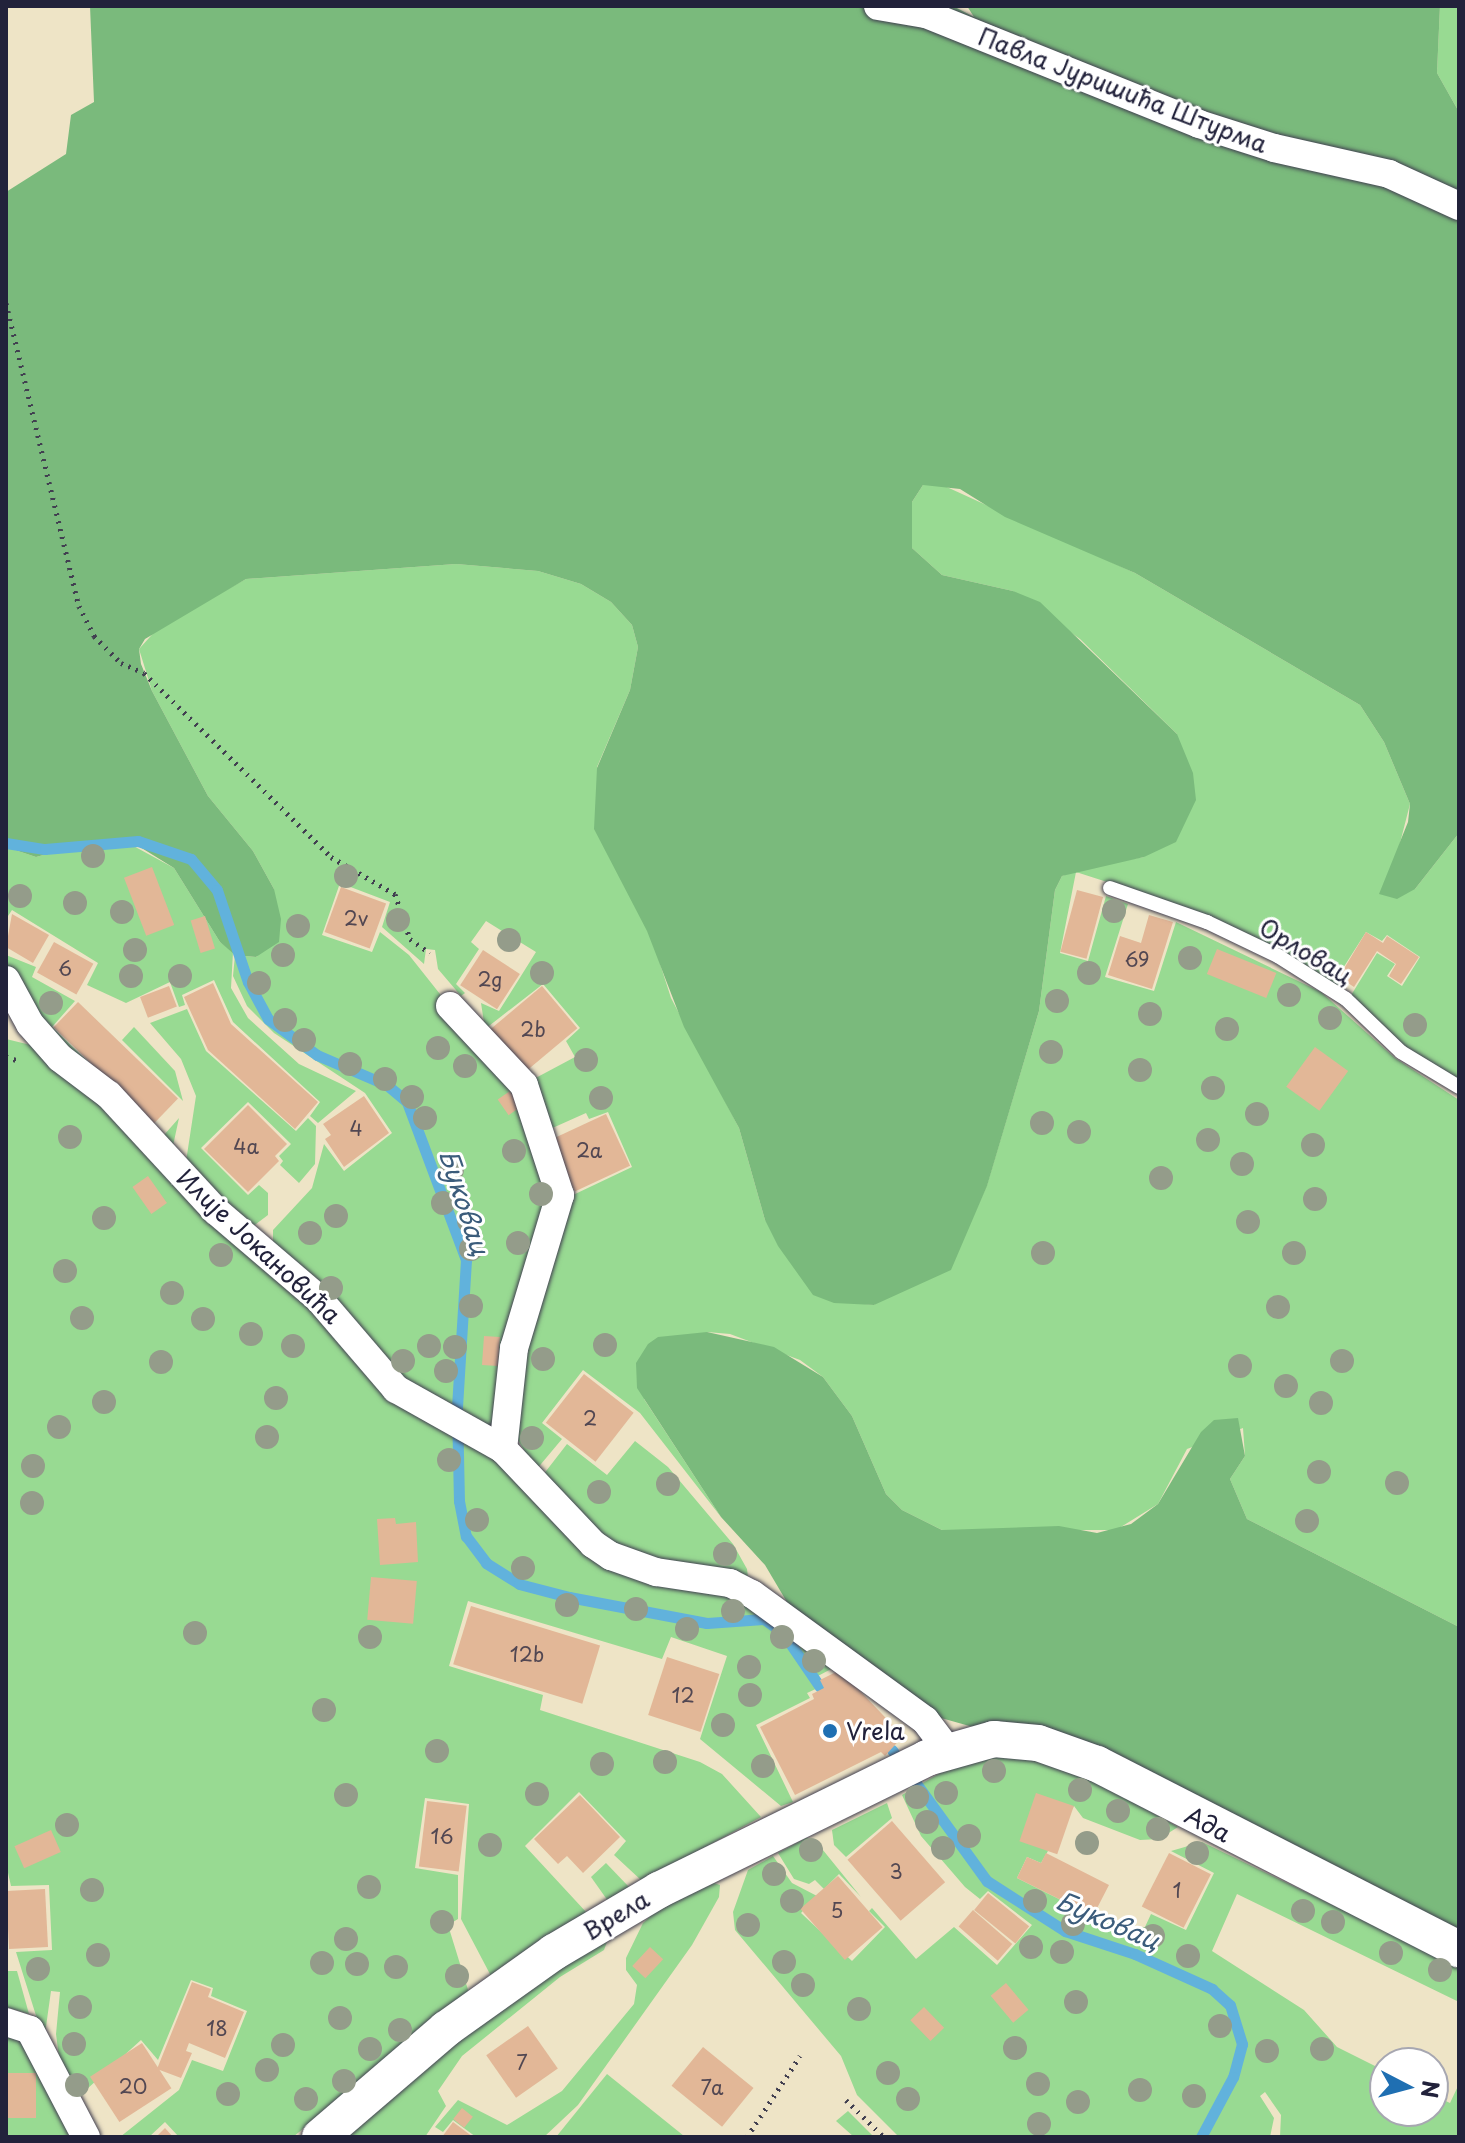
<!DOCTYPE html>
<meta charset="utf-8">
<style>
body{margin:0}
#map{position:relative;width:1465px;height:2143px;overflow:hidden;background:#eee4c6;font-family:"Playpen Sans",sans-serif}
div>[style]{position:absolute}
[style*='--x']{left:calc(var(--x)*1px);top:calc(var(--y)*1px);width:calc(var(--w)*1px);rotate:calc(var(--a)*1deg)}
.green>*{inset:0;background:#98da92}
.forest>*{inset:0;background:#7aba7c}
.stream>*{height:11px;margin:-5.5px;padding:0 5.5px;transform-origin:5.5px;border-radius:5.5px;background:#61b2dc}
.building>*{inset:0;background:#e2b797;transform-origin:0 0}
.path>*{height:5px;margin-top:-2.5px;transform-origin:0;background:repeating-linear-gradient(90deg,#413f50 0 2px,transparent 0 8px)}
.roads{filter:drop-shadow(0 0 2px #413f50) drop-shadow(0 0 2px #413f50)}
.service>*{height:14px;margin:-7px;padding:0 7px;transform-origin:7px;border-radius:7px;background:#fff}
.minor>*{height:28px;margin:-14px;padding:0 14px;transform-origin:14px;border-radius:14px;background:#fff}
.tertiary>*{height:36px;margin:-18px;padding:0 18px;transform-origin:18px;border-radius:18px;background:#fff}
.trees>*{width:24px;height:24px;margin:-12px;border-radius:50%;background:#949c8a}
.dots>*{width:22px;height:22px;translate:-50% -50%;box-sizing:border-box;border:4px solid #fff;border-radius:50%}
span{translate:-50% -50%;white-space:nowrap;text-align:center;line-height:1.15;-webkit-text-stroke:6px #fff;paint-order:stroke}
.number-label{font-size:20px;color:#524752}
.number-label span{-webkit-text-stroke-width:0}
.street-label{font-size:24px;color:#22223b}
.poi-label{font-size:24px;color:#22223b}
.left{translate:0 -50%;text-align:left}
.water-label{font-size:26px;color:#3b5c7b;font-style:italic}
.frame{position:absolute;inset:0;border:8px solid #22223b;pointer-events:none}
.north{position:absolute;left:1369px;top:2047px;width:80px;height:80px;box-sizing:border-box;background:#fff;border:2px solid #a7a7b1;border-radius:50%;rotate:96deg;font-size:22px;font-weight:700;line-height:32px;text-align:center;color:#22223b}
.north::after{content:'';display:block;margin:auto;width:28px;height:36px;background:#1f6fb2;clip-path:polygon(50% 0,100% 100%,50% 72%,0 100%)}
</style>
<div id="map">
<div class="green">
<i style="clip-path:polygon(1440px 6px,1459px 6px,1459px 112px,1437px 73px)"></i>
<i style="clip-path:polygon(938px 483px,1135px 573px,1360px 705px,1384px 742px,1410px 804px,1399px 847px,1415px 889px,1459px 833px,1459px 1082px,1415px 1055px,1350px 997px,1377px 953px,1395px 964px,1387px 976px,1402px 986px,1420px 957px,1387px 935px,1382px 941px,1366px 932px,1338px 976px,1346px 983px,1343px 989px,1191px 909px,1076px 872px,1060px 953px,1088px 961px,1106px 896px,1128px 904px,1105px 977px,1154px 991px,1176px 922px,1321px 992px,1395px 1058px,1459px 1100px,1459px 1627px,1247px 1519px,1230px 1479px,1245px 1456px,1243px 1428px,1187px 1449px,1158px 1504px,1116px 1530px,942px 1530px,902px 1510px,886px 1494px,852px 1416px,823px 1377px,800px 1360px,730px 1334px,707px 1332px,644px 1399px,721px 1517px,640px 1413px,583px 1370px,542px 1423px,562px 1439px,536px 1470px,515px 1435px,514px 1395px,573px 1195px,632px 1167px,608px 1112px,589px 1119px,586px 1113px,548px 1130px,530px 1081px,575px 1057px,566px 1041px,580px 1028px,543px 984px,485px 1029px,481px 1003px,499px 1011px,536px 952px,486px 921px,471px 942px,479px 949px,456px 984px,465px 993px,461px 996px,438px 969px,435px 950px,426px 949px,424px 964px,382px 927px,390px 902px,340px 883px,322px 935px,372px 952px,380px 932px,409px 955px,513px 1086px,552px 1184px,498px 1431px,413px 1392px,273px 1244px,273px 1230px,312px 1188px,324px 1144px,344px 1171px,392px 1133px,365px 1093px,274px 1033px,247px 1006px,233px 976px,235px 955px,257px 957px,274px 889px,253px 851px,208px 796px,152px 691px,139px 649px,159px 627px,246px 579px,456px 564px,538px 571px,581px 584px,611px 602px,632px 625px,638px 647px,630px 690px,597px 767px,671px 998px,739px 1128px,765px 1220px,856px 1303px,874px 1305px,973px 1217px,987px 1185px,1039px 1011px,1055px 890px,1062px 876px,1090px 866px,1144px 857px,1177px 734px,1080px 639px,1013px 591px,942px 575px,912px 548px,912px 502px,923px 485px)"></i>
<i style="clip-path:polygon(91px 842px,128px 843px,174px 868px,220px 942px,233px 952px,231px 988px,248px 1018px,299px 1064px,356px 1091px,318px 1123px,310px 1116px,320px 1102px,233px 1022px,214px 980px,182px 995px,185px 1005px,179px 1007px,170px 982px,126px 1003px,87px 985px,98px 963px,12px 910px,6px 919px,6px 847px,36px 857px)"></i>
<i style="clip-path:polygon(6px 955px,36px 967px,32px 977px,75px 1001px,52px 1027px,164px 1135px,179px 1118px,171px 1155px,68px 1055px,6px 969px)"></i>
<i style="clip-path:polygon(187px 1009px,206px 1051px,296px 1131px,308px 1118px,316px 1126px,315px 1164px,299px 1183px,280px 1165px,283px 1161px,279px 1156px,291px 1144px,248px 1102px,201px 1148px,248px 1195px,259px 1185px,268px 1193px,268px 1215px,252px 1227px,185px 1168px,196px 1096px,181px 1059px,150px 1023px)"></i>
<i style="clip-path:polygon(134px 1027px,175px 1071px,183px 1101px,122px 1040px)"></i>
<i style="clip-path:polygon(6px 1039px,39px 1047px,315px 1306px,481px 1441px,572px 1531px,726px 1592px,835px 1667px,816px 1677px,820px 1687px,807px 1693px,810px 1698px,756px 1725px,793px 1802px,781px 1806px,700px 1739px,727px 1656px,671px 1637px,662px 1659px,468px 1601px,449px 1666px,543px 1695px,540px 1710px,700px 1762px,722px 1774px,761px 1817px,642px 1881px,614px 1855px,626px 1841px,579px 1792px,525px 1846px,587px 1913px,491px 1976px,461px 1919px,469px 1804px,425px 1798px,415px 1868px,458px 1875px,458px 1919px,448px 1925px,469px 1993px,293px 2137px,179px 2137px,165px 2122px,149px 2137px,120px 2137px,179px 2090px,192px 2060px,223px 2071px,247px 2011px,211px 1996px,213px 1988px,191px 1980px,158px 2060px,141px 2040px,76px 2099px,60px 2065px,56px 2034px,60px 1992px,51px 1991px,44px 2041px,16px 1952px,52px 1950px,49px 1885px,11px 1886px,6px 1864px)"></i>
<i style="clip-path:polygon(635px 1441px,668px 1467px,733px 1544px,747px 1569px,749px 1585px,611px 1545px,543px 1475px,567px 1444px,607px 1475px)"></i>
<i style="clip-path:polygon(996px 1756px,1039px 1760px,1106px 1787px,1178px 1827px,1159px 1839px,1140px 1840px,1083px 1818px,1074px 1806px,1041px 1863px,1027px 1857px,1017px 1878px,1093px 1916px,1129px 1929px,1145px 1927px,1151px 1914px,1186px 1930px,1214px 1873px,1171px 1851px,1202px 1842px,1459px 1966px,1459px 2002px,1237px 1894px,1212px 1951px,1304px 2010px,1337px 2047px,1385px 2071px,1385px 2111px,1433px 2111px,1433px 2095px,1450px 2103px,1459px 2084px,1459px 2137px,1280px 2137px,1281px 2115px,1265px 2092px,1260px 2096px,1274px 2118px,1270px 2137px,899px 2137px,857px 2095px,841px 2056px,735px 1930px,733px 1912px,748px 1870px,773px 1856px,792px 1883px,817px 1896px,801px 1913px,852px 1961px,885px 1927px,869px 1911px,872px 1908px,916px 1959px,954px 1927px,997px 1965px,1032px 1925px,988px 1891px,980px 1899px,965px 1887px,921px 1836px,902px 1795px,947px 1769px)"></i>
<i style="clip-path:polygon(887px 1803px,892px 1818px,846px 1857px,834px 1845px,832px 1830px)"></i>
<i style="clip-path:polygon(806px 1838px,814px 1839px,861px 1897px,839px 1874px,824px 1889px,815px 1880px,809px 1884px,794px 1879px,778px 1853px)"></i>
<i style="clip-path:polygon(606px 1863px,629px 1887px,608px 1901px,591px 1877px)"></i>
<i style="clip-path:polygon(714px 1883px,720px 1885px,719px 1897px,692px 1945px,578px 2105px,544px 2137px,476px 2137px,453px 2120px,443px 2132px,435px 2127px,458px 2100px,507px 2125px,562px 2091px,634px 2004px,637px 1985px,626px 1970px,626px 1958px,643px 1923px,658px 1909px)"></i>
<i style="clip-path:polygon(607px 1942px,604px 1950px,560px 1977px,462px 2056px,438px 2091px,446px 2106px,425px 2137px,345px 2137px,448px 2047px,566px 1963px)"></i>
<i style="clip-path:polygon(6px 1971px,17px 1971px,29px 2014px,6px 2007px)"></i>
<i style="clip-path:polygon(6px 2031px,19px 2031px,77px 2137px,6px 2137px)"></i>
<i style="clip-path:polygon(607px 2074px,684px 2136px,683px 2137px,556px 2137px)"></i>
<i style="clip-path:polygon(848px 2111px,874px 2137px,854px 2137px,836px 2121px)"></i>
</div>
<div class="forest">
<i style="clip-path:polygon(90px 6px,953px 6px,974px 17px,967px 6px,1440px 6px,1437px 73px,1459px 112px,1459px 833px,1415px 889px,1397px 899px,1379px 894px,1408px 822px,1410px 804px,1384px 742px,1360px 705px,1135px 573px,1005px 517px,960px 489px,923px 485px,912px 502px,912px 548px,942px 575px,1013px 591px,1040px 602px,1177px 734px,1193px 773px,1196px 800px,1176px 842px,1144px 857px,1062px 876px,1055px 890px,1039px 1011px,987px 1186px,951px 1270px,874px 1305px,834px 1303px,813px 1295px,778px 1246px,765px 1220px,739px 1128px,684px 1027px,647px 931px,594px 829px,597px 768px,630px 690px,638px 647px,632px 625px,611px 602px,581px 584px,538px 571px,456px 564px,246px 579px,145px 639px,139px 649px,141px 664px,152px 691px,208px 796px,253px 851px,274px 889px,281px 919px,279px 942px,256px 957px,235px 955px,220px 942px,174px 868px,140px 847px,91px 842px,36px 857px,6px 847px,6px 192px,66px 154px,71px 115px,94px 102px)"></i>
<i style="clip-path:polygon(707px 1332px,774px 1347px,823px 1377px,852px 1416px,886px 1494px,902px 1510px,942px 1530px,1059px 1526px,1097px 1533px,1131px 1524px,1158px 1504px,1201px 1432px,1214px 1420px,1238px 1418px,1245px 1456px,1230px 1479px,1247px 1519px,1459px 1627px,1459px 1933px,1099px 1746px,1044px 1727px,973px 1727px,934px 1716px,791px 1609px,765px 1565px,721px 1517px,637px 1388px,636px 1363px,648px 1344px,658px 1337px)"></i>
</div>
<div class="stream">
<i style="--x:6;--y:843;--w:39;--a:9"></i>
<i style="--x:45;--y:849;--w:93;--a:-4.9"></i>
<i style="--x:138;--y:841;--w:56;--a:18.8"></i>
<i style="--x:191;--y:859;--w:40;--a:50"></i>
<i style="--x:217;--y:890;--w:97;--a:71.4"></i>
<i style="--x:248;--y:982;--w:42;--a:61.6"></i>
<i style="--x:268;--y:1019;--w:61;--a:36.3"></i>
<i style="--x:317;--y:1055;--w:76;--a:23.2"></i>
<i style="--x:387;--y:1085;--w:26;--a:40"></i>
<i style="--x:407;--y:1102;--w:169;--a:69.5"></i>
<i style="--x:466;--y:1260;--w:147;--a:93.5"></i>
<i style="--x:457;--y:1407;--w:94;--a:88.8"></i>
<i style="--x:459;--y:1501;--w:36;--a:79"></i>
<i style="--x:466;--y:1536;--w:34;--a:53"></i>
<i style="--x:486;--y:1563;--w:39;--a:32"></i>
<i style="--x:519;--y:1584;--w:52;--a:14.6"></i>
<i style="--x:569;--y:1597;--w:140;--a:10.7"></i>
<i style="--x:707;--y:1623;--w:57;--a:-4"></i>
<i style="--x:764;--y:1619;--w:24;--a:36"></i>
<i style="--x:783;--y:1633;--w:65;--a:55.6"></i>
<i style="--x:892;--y:1750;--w:162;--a:54.1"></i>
<i style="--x:987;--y:1881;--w:93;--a:32.7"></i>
<i style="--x:1065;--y:1931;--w:74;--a:18.2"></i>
<i style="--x:1135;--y:1954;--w:85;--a:24.4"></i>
<i style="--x:1212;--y:1989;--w:24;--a:42"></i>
<i style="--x:1230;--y:2005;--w:41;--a:72.9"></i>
<i style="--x:1242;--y:2044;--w:34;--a:105"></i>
<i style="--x:1233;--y:2077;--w:68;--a:118.1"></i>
</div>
<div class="building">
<i style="left:152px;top:867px;width:62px;height:30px;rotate:69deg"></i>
<i style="left:341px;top:887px;width:48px;height:48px;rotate:20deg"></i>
<i style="left:1077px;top:890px;width:27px;height:64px;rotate:15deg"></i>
<i style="clip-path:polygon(12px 914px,49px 935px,33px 963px,6px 947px)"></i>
<i style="clip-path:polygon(1149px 915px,1173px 922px,1152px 989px,1108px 975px,1120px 936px,1141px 943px)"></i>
<i style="left:205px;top:916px;width:34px;height:15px;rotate:73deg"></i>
<i style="clip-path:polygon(1366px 932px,1383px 943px,1387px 936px,1419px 957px,1401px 984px,1389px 976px,1396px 964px,1377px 951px,1354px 987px,1339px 977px)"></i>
<i style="left:54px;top:942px;width:45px;height:35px;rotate:29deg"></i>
<i style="left:1217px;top:949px;width:64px;height:27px;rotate:22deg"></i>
<i style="left:483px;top:950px;width:44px;height:42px;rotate:33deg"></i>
<i style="clip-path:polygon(213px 983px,231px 1024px,318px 1102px,295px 1129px,208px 1050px,184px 997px)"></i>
<i style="left:169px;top:986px;width:22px;height:31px;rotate:69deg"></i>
<i style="left:542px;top:986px;width:55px;height:69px;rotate:50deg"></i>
<i style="left:78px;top:1002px;width:139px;height:35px;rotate:44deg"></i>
<i style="left:1315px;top:1047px;width:41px;height:49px;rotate:36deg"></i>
<i style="left:510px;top:1091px;width:19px;height:15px;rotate:55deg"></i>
<i style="clip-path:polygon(364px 1096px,389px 1133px,344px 1167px,325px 1139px,331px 1135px,323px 1124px)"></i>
<i style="clip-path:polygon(248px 1105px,287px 1144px,275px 1156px,279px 1161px,248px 1192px,204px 1149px)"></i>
<i style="left:606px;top:1114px;width:57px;height:61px;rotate:65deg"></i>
<i style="left:148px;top:1176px;width:33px;height:19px;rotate:55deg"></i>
<i style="left:484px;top:1336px;width:16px;height:29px;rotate:4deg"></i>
<i style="left:584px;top:1374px;width:63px;height:62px;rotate:38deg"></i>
<i style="clip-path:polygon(395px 1518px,396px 1524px,416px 1522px,418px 1562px,380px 1565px,377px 1519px)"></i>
<i style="left:371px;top:1577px;width:46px;height:43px;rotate:5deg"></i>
<i style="left:471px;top:1606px;width:135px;height:61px;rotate:17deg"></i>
<i style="left:667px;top:1657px;width:55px;height:61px;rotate:18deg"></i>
<i style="clip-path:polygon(840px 1670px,903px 1736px,885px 1756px,881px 1752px,795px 1795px,760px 1727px,814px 1699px,812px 1694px,824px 1688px,820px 1680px)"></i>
<i style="left:1036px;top:1793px;width:40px;height:51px;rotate:19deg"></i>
<i style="clip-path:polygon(580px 1795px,620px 1837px,583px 1873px,567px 1856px,558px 1864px,534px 1839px)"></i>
<i style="left:427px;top:1801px;width:40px;height:66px;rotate:7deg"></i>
<i style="left:892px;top:1821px;width:81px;height:59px;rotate:49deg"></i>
<i style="left:51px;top:1830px;width:24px;height:40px;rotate:66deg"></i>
<i style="clip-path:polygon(1046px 1853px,1109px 1885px,1093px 1916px,1017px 1878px,1027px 1857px,1041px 1863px)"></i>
<i style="left:1169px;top:1853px;width:47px;height:60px;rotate:27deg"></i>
<i style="left:838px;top:1876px;width:68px;height:50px;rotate:49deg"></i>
<i style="left:45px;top:1889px;width:58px;height:39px;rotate:87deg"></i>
<i style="left:988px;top:1893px;width:53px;height:22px;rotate:39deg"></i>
<i style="left:973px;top:1910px;width:52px;height:22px;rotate:41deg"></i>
<i style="left:650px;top:1947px;width:18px;height:26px;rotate:43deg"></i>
<i style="clip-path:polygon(192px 1982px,211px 1989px,208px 1997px,244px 2012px,225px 2058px,189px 2043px,186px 2051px,192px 2053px,181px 2078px,157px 2069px)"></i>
<i style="left:1006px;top:1983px;width:35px;height:20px;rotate:50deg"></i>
<i style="left:924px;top:2007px;width:29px;height:19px;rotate:46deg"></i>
<i style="left:528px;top:2026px;width:52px;height:51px;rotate:55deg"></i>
<i style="left:142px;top:2043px;width:54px;height:62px;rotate:57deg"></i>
<i style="left:703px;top:2047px;width:65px;height:50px;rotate:39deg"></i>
<i style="left:8px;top:2073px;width:28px;height:45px"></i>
<i style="left:462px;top:2108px;width:14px;height:14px;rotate:39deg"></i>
<i style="clip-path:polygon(453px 2122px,473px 2137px,442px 2137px)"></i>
<i style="clip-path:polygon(165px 2128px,173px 2137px,156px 2137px)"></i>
</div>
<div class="path">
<i style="--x:6;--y:303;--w:312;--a:76.5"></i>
<i style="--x:79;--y:606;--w:34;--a:63"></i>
<i style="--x:94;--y:636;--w:38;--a:45"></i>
<i style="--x:121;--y:663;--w:25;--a:23"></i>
<i style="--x:144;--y:673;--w:262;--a:44.5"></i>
<i style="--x:331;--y:857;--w:74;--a:30"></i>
<i style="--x:395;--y:894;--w:47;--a:71.6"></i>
<i style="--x:410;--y:939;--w:24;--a:35"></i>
<i style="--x:6;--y:1057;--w:15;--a:16"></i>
<i style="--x:846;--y:2100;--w:53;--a:44.2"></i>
<i style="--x:747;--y:2137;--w:97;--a:-56.8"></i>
</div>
<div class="roads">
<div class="service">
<i style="--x:1110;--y:888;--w:103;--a:19.3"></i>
<i style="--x:1207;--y:922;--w:79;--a:25.6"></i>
<i style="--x:1278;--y:956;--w:80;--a:32.3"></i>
<i style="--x:1346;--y:999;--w:76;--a:43.9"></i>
<i style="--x:1401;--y:1052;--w:68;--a:31.1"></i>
</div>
<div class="minor">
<i style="--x:878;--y:6;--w:49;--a:9.5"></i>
<i style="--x:926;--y:14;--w:294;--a:21.9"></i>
<i style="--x:1199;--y:124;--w:79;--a:17.7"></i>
<i style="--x:1274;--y:148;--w:118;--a:12.7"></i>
<i style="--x:1389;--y:174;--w:77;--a:24.6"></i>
<i style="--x:6;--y:980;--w:50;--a:61.4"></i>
<i style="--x:30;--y:1024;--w:45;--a:48.6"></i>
<i style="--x:60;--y:1058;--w:61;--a:37.1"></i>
<i style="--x:109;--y:1095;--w:158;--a:47.3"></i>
<i style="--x:216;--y:1211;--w:134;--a:40.5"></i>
<i style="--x:318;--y:1298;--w:120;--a:49.4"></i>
<i style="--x:396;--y:1389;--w:123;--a:29.3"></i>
<i style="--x:503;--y:1449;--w:131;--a:46.5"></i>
<i style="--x:593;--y:1544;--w:22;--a:34"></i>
<i style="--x:611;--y:1556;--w:48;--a:19.6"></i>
<i style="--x:656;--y:1572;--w:75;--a:8.5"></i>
<i style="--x:730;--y:1583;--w:25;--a:27"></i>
<i style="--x:752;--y:1594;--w:214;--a:36.1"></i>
<i style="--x:925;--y:1720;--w:36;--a:53"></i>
<i style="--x:450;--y:1006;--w:108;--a:46.9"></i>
<i style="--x:524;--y:1085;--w:116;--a:71.9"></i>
<i style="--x:560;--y:1195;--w:160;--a:106.7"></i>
<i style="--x:514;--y:1348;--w:102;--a:96.2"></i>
<i style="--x:6;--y:2022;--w:25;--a:18"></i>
<i style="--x:30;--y:2030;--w:121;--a:62.4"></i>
</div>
<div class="tertiary">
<i style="--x:320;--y:2137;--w:166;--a:-40.6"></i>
<i style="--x:446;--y:2029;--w:133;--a:-35.5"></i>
<i style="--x:554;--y:1952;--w:122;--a:-30.6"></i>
<i style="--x:659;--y:1890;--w:299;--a:-26.2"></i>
<i style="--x:927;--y:1758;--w:70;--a:-15.8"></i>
<i style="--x:994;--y:1739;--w:44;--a:5.2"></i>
<i style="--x:1038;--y:1743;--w:63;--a:19.6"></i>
<i style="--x:1097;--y:1764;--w:407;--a:27.1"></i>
</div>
</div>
<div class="trees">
<i style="left:93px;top:856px"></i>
<i style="left:346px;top:876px"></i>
<i style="left:20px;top:896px"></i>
<i style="left:75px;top:903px"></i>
<i style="left:1114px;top:911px"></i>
<i style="left:122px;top:912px"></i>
<i style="left:398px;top:920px"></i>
<i style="left:298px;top:926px"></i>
<i style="left:509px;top:940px"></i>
<i style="left:135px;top:950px"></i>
<i style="left:283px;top:955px"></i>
<i style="left:1190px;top:958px"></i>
<i style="left:542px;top:973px"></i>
<i style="left:1089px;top:973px"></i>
<i style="left:131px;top:976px"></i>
<i style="left:180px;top:976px"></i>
<i style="left:259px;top:983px"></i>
<i style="left:1289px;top:995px"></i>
<i style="left:1057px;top:1001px"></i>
<i style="left:51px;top:1003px"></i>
<i style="left:1150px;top:1014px"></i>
<i style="left:1330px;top:1018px"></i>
<i style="left:285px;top:1020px"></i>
<i style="left:1415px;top:1025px"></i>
<i style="left:1227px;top:1029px"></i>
<i style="left:304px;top:1040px"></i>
<i style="left:438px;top:1048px"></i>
<i style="left:1051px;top:1052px"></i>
<i style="left:586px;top:1060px"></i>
<i style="left:350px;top:1064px"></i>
<i style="left:465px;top:1066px"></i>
<i style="left:1140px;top:1070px"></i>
<i style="left:385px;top:1079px"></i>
<i style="left:1213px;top:1088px"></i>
<i style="left:412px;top:1097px"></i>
<i style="left:601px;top:1098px"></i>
<i style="left:1257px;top:1114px"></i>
<i style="left:425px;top:1118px"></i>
<i style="left:1042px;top:1123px"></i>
<i style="left:1079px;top:1132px"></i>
<i style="left:70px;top:1137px"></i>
<i style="left:1208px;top:1140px"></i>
<i style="left:1313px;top:1145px"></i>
<i style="left:514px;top:1151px"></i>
<i style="left:1242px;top:1164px"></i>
<i style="left:452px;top:1170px"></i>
<i style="left:1161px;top:1178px"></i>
<i style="left:541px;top:1194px"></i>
<i style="left:1315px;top:1199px"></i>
<i style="left:443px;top:1203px"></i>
<i style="left:336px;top:1216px"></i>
<i style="left:104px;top:1218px"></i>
<i style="left:469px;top:1221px"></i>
<i style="left:1248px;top:1222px"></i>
<i style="left:310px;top:1233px"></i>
<i style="left:518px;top:1243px"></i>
<i style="left:471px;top:1249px"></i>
<i style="left:1043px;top:1253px"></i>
<i style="left:1294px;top:1253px"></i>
<i style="left:221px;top:1255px"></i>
<i style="left:65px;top:1271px"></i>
<i style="left:331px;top:1288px"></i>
<i style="left:172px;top:1293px"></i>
<i style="left:471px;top:1306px"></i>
<i style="left:1278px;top:1307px"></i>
<i style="left:82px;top:1318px"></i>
<i style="left:203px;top:1319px"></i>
<i style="left:251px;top:1334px"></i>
<i style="left:605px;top:1345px"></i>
<i style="left:293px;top:1346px"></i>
<i style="left:429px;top:1346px"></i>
<i style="left:455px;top:1347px"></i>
<i style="left:543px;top:1359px"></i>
<i style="left:403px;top:1361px"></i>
<i style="left:1342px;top:1361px"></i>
<i style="left:161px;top:1362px"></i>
<i style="left:1240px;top:1366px"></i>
<i style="left:446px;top:1371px"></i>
<i style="left:1286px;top:1386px"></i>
<i style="left:276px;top:1398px"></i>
<i style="left:104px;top:1402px"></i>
<i style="left:1321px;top:1403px"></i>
<i style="left:59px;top:1427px"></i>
<i style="left:267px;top:1437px"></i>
<i style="left:532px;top:1438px"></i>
<i style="left:449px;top:1460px"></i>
<i style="left:33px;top:1466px"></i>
<i style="left:1319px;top:1472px"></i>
<i style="left:1397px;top:1483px"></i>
<i style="left:668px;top:1484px"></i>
<i style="left:599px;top:1492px"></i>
<i style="left:32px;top:1503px"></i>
<i style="left:477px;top:1520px"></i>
<i style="left:1307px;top:1521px"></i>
<i style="left:725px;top:1554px"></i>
<i style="left:523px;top:1568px"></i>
<i style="left:567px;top:1605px"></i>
<i style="left:636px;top:1609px"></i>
<i style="left:733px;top:1611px"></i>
<i style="left:687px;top:1629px"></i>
<i style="left:195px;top:1633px"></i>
<i style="left:370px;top:1637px"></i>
<i style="left:782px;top:1637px"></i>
<i style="left:814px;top:1661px"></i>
<i style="left:749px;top:1667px"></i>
<i style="left:750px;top:1695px"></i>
<i style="left:324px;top:1710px"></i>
<i style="left:723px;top:1725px"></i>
<i style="left:437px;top:1751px"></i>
<i style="left:665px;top:1762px"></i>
<i style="left:602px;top:1764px"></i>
<i style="left:763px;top:1766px"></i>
<i style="left:994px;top:1771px"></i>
<i style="left:1080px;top:1790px"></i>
<i style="left:946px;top:1793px"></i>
<i style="left:537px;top:1794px"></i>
<i style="left:346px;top:1795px"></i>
<i style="left:917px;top:1797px"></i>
<i style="left:1118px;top:1811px"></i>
<i style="left:927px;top:1822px"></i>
<i style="left:67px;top:1825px"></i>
<i style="left:1158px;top:1829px"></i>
<i style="left:969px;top:1836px"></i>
<i style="left:1087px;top:1843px"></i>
<i style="left:490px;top:1845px"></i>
<i style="left:943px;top:1848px"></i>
<i style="left:811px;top:1850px"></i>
<i style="left:1197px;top:1853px"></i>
<i style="left:774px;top:1874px"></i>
<i style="left:369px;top:1887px"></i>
<i style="left:92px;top:1890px"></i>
<i style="left:792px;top:1901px"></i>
<i style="left:1035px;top:1901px"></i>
<i style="left:1303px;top:1911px"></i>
<i style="left:442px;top:1922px"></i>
<i style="left:1333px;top:1922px"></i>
<i style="left:1073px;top:1924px"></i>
<i style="left:748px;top:1925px"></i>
<i style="left:1153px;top:1936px"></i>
<i style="left:346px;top:1939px"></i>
<i style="left:1031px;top:1947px"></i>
<i style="left:1062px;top:1952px"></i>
<i style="left:1391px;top:1953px"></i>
<i style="left:98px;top:1955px"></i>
<i style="left:1188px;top:1956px"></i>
<i style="left:784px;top:1962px"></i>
<i style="left:322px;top:1963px"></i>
<i style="left:357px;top:1964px"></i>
<i style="left:396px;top:1967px"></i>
<i style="left:38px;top:1969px"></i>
<i style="left:1440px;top:1970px"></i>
<i style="left:457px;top:1976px"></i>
<i style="left:803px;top:1985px"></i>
<i style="left:1076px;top:2002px"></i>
<i style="left:80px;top:2007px"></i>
<i style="left:859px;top:2009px"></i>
<i style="left:340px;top:2018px"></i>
<i style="left:1220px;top:2026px"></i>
<i style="left:400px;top:2030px"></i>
<i style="left:74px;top:2044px"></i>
<i style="left:283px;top:2045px"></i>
<i style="left:1015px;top:2048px"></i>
<i style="left:370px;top:2049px"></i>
<i style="left:1322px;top:2049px"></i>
<i style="left:1267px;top:2051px"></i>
<i style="left:267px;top:2070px"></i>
<i style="left:888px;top:2073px"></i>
<i style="left:344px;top:2081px"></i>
<i style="left:1038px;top:2084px"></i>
<i style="left:77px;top:2085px"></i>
<i style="left:1140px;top:2090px"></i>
<i style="left:228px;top:2094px"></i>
<i style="left:1194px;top:2096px"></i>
<i style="left:306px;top:2099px"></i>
<i style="left:908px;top:2099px"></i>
<i style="left:1078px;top:2102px"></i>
<i style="left:1039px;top:2124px"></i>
</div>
<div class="dots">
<i style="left:830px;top:1731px;background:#1f6fb2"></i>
</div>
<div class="number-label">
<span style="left:356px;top:918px">2v</span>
<span style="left:1137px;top:959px">69</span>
<span style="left:65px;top:968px">6</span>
<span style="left:490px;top:979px">2g</span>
<span style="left:533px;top:1029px">2b</span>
<span style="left:356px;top:1128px">4</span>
<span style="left:246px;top:1146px">4a</span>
<span style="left:589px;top:1150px">2a</span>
<span style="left:590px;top:1418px">2</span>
<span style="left:527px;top:1654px">12b</span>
<span style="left:683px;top:1695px">12</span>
<span style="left:442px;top:1836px">16</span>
<span style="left:896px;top:1871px">3</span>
<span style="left:1177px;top:1890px">1</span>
<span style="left:837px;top:1910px">5</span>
<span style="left:217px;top:2028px">18</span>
<span style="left:522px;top:2062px">7</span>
<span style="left:133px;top:2086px">20</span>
<span style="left:712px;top:2087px">7a</span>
</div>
<div class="street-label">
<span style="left:1123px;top:90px;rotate:21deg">Павла Јуришића Штурма</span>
<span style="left:1306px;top:951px;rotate:31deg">Орловац</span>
<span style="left:259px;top:1246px;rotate:43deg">Илије Јокановића</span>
<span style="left:1208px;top:1824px;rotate:28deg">Ада</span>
<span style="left:616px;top:1915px;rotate:-31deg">Врела</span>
</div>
<div class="poi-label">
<span class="left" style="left:846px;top:1731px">Vrela</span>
</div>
<div class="water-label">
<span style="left:465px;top:1202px;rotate:72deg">Буковац</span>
<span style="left:1108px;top:1920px;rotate:23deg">Буковац</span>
</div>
<div class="frame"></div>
<div class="north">N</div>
</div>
